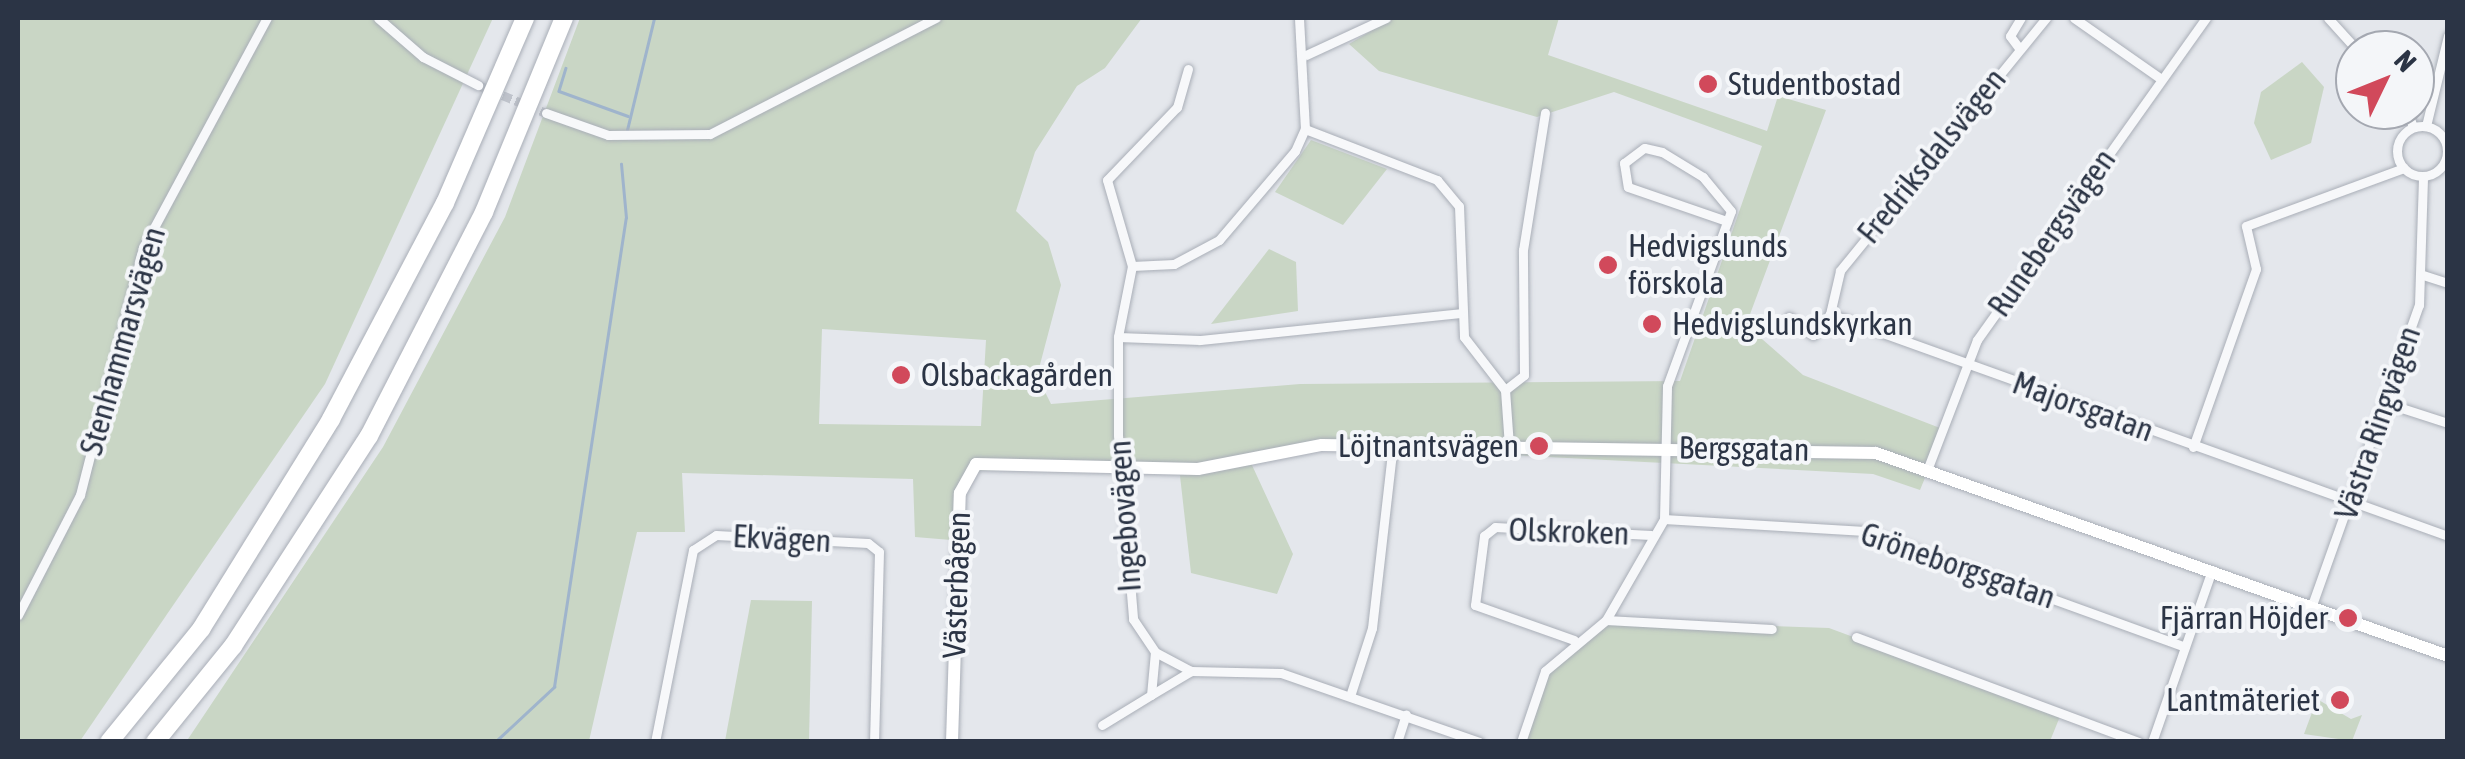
<!DOCTYPE html>
<meta charset="utf-8">
<style>
body{margin:0}
#map{position:relative;width:2465px;height:759px;overflow:hidden;background:#e4e7ec;font-family:"Asap Condensed",sans-serif}
div>[style]{position:absolute}
[style*='--x']{left:calc(var(--x)*1px);top:calc(var(--y)*1px);width:calc(var(--w)*1px);rotate:calc(var(--a)*1deg)}
.green>*{inset:0;background:#c9d6c5}
.stream>*{height:2.5px;margin:-1.25px;padding:0 1.25px;transform-origin:1.25px;border-radius:1.25px;background:#9fb4cc}
.street-tunnel>*{height:9px;margin-top:-4.5px;transform-origin:0;background:repeating-linear-gradient(90deg,#bfc3cb 0 9px,transparent 0 13.5px)}
.roads{filter:drop-shadow(0 0 2px #a9aeb7) drop-shadow(0 0 2px #a9aeb7)}
.street>*{height:9px;margin:-4.5px;padding:0 4.5px;transform-origin:4.5px;border-radius:4.5px;background:#f7f8fa}
.street>.ring{margin:-4.5px;padding:0;box-sizing:content-box;background:none;border:9px solid #f7f8fa;border-radius:50%}
.secondary>*{height:12px;margin:-6px;padding:0 6px;transform-origin:6px;border-radius:6px;background:#fff}
.highway>*{height:18px;margin:-9px;padding:0 9px;transform-origin:9px;border-radius:9px;background:#fff}
.dots>*{width:28px;height:28px;translate:-50% -50%;box-sizing:border-box;border:5px solid #f4f6f9;border-radius:50%}
span{translate:-50% -50%;white-space:nowrap;text-align:center;line-height:1.15;-webkit-text-stroke:8px #f4f6f9;paint-order:stroke}
.poi-label{font-size:32px;color:#2b3445}
.left{translate:0 -50%;text-align:left}
.right{translate:-100% -50%;text-align:right}
.street-label{font-size:32px;color:#2b3445}
.frame{position:absolute;inset:0;border:20px solid #2b3445;pointer-events:none}
.north{position:absolute;left:2335px;top:30px;width:100px;height:100px;box-sizing:border-box;background:#f4f6f9;border:2px solid #a4a8b1;border-radius:50%;rotate:47deg;font-size:28px;font-weight:700;line-height:40px;text-align:center;color:#2b3445}
.north::after{content:'';display:block;margin:auto;width:35px;height:45px;background:#d1495b;clip-path:polygon(50% 0,100% 100%,50% 72%,0 100%)}
</style>
<div id="map">
<div class="green">
<i style="clip-path:polygon(18px 18px,493px 18px,325px 384px,80px 741px,18px 741px)"></i>
<i style="clip-path:polygon(evenodd,580px 18px,1142px 18px,1105px 68px,1077px 86px,1035px 152px,1016px 211px,1048px 242px,1061px 285px,1037px 376px,1051px 404px,1300px 384px,1680px 381px,1762px 146px,1614px 92px,1537px 117px,1379px 71px,1349px 44px,1393px 18px,1559px 18px,1548px 55px,1767px 131px,1778px 96px,1826px 110px,1746px 325px,1803px 375px,1940px 428px,1936px 451px,1920px 490px,1873px 474px,1322px 445px,1251px 463px,1293px 554px,1277px 594px,1191px 573px,1179px 467px,979px 471px,964px 493px,963px 541px,915px 537px,913px 479px,682px 473px,685px 532px,637px 532px,589px 741px,186px 742px,383px 447px,505px 217px,580px 18px,822px 329px,986px 340px,981px 426px,819px 424px,822px 329px)"></i>
<i style="clip-path:polygon(2302px 62px,2324px 87px,2311px 143px,2271px 160px,2254px 123px,2261px 92px)"></i>
<i style="clip-path:polygon(1311px 140px,1387px 169px,1343px 225px,1275px 192px)"></i>
<i style="clip-path:polygon(1269px 249px,1296px 262px,1298px 311px,1211px 324px)"></i>
<i style="clip-path:polygon(751px 600px,812px 601px,809px 741px,725px 741px)"></i>
<i style="clip-path:polygon(1606px 620px,1829px 628px,2061px 714px,2050px 741px,1521px 742px,1545px 671px)"></i>
<i style="clip-path:polygon(2317px 699px,2351px 719px,2362px 715px,2352px 741px,2304px 734px)"></i>
</div>
<div class="stream">
<i style="--x:566;--y:68;--w:24;--a:107"></i>
<i style="--x:559;--y:91;--w:73;--a:19.9"></i>
<i style="--x:627;--y:130;--w:115;--a:-76.4"></i>
<i style="--x:495;--y:742;--w:81;--a:-43"></i>
<i style="--x:554;--y:687;--w:474;--a:-81.3"></i>
<i style="--x:626;--y:218;--w:54;--a:-95.3"></i>
</div>
<div class="street-tunnel">
<i style="--x:478;--y:85;--w:74;--a:22.4"></i>
</div>
<div class="roads">
<div class="street">
<i style="--x:378;--y:18;--w:60;--a:40.9"></i>
<i style="--x:423;--y:57;--w:62;--a:27"></i>
<i style="--x:2046;--y:18;--w:326;--a:129.2"></i>
<i style="--x:1840;--y:271;--w:44;--a:103.1"></i>
<i style="--x:1830;--y:314;--w:657;--a:19.76"></i>
<i style="--x:2074;--y:18;--w:106;--a:35"></i>
<i style="--x:2328;--y:18;--w:43;--a:47.8"></i>
<i style="--x:2019;--y:48;--w:15;--a:-127"></i>
<i style="--x:2010;--y:36;--w:21;--a:-59"></i>
<i style="--x:1306;--y:55;--w:88;--a:-24.8"></i>
<i style="--x:1188;--y:69;--w:40;--a:106"></i>
<i style="--x:1177;--y:107;--w:101;--a:133.8"></i>
<i style="--x:1107;--y:180;--w:90;--a:73.8"></i>
<i style="--x:1132;--y:266;--w:72;--a:101.2"></i>
<i style="--x:1118;--y:337;--w:98;--a:90"></i>
<i style="--x:1118;--y:435;--w:185;--a:85.3"></i>
<i style="--x:1133;--y:619;--w:40;--a:56"></i>
<i style="--x:1155;--y:652;--w:41;--a:27.8"></i>
<i style="--x:1191;--y:671;--w:90;--a:1.3"></i>
<i style="--x:1281;--y:673;--w:210;--a:19.2"></i>
<i style="--x:2407;--y:110;--w:18;--a:71"></i>
<i style="--x:546;--y:113;--w:66;--a:19.5"></i>
<i style="--x:608;--y:135;--w:102;--a:-0.6"></i>
<i style="--x:710;--y:134;--w:254;--a:-27.2"></i>
<i class="ring" style="left:2397px;top:126px;width:41px;height:41px"></i>
<i style="--x:2426;--y:126;--w:93;--a:-76.3"></i>
<i style="--x:1305;--y:129;--w:142;--a:21.1"></i>
<i style="--x:1437;--y:180;--w:34;--a:50"></i>
<i style="--x:1459;--y:206;--w:131;--a:87.8"></i>
<i style="--x:1464;--y:337;--w:67;--a:52.3"></i>
<i style="--x:1505;--y:390;--w:56;--a:85.9"></i>
<i style="--x:1132;--y:266;--w:42;--a:-2.7"></i>
<i style="--x:1174;--y:264;--w:51;--a:-28.1"></i>
<i style="--x:1219;--y:240;--w:117;--a:-49.5"></i>
<i style="--x:1295;--y:151;--w:24;--a:-66"></i>
<i style="--x:1305;--y:129;--w:111;--a:-93.1"></i>
<i style="--x:2423;--y:275;--w:26;--a:18"></i>
<i style="--x:1789;--y:317;--w:30;--a:37"></i>
<i style="--x:1813;--y:335;--w:27;--a:-51"></i>
<i style="--x:1118;--y:337;--w:82;--a:2.1"></i>
<i style="--x:1200;--y:340;--w:262;--a:-5.9"></i>
<i style="--x:1505;--y:390;--w:24;--a:-38"></i>
<i style="--x:1524;--y:375;--w:125;--a:-90.5"></i>
<i style="--x:1523;--y:250;--w:139;--a:-80.9"></i>
<i style="--x:2386;--y:403;--w:65;--a:17.9"></i>
<i style="--x:2193;--y:447;--w:189;--a:-70.5"></i>
<i style="--x:2256;--y:269;--w:44;--a:-103.1"></i>
<i style="--x:2246;--y:226;--w:168;--a:-20.2"></i>
<i style="--x:1929;--y:465;--w:134;--a:-69"></i>
<i style="--x:1977;--y:340;--w:395;--a:-54.6"></i>
<i style="--x:1664;--y:519;--w:201;--a:3.4"></i>
<i style="--x:1865;--y:531;--w:340;--a:19.9"></i>
<i style="--x:2312;--y:605;--w:319;--a:-70.4"></i>
<i style="--x:2419;--y:305;--w:129;--a:-88.2"></i>
<i style="--x:18;--y:615;--w:135;--a:-62.7"></i>
<i style="--x:80;--y:495;--w:255;--a:-75.7"></i>
<i style="--x:143;--y:248;--w:261;--a:-61.7"></i>
<i style="--x:1606;--y:620;--w:166;--a:3.1"></i>
<i style="--x:1856;--y:637;--w:302;--a:20.4"></i>
<i style="--x:1574;--y:640;--w:105;--a:-160.5"></i>
<i style="--x:1475;--y:605;--w:70;--a:-82.6"></i>
<i style="--x:1484;--y:536;--w:14;--a:-39"></i>
<i style="--x:1495;--y:527;--w:156;--a:2.9"></i>
<i style="--x:1155;--y:652;--w:43;--a:95.3"></i>
<i style="--x:1151;--y:695;--w:47;--a:-31"></i>
<i style="--x:1351;--y:693;--w:68;--a:-72.1"></i>
<i style="--x:1372;--y:628;--w:184;--a:-83.5"></i>
<i style="--x:1102;--y:725;--w:57;--a:-31.5"></i>
<i style="--x:655;--y:742;--w:196;--a:-78.8"></i>
<i style="--x:693;--y:550;--w:27;--a:-33"></i>
<i style="--x:716;--y:535;--w:152;--a:3"></i>
<i style="--x:868;--y:543;--w:14;--a:39"></i>
<i style="--x:879;--y:552;--w:190;--a:91.5"></i>
<i style="--x:1397;--y:742;--w:29;--a:-72"></i>
<i style="--x:1521;--y:742;--w:75;--a:-71.3"></i>
<i style="--x:1545;--y:671;--w:80;--a:-39.9"></i>
<i style="--x:1606;--y:620;--w:116;--a:-60.1"></i>
<i style="--x:1664;--y:519;--w:133;--a:-88.7"></i>
<i style="--x:1667;--y:386;--w:186;--a:-69.9"></i>
<i style="--x:1731;--y:211;--w:44;--a:-129.5"></i>
<i style="--x:1703;--y:177;--w:48;--a:-148.6"></i>
<i style="--x:1662;--y:152;--w:18;--a:-167"></i>
<i style="--x:1644;--y:148;--w:25;--a:143"></i>
<i style="--x:1624;--y:163;--w:24;--a:81"></i>
<i style="--x:1628;--y:187;--w:105;--a:19"></i>
<i style="--x:2152;--y:742;--w:182;--a:-70.8"></i>
</div>
<div class="secondary">
<i style="--x:952;--y:742;--w:249;--a:-88.2"></i>
<i style="--x:960;--y:493;--w:33;--a:-61"></i>
<i style="--x:976;--y:464;--w:222;--a:1.3"></i>
<i style="--x:1198;--y:469;--w:126;--a:-11"></i>
<i style="--x:1322;--y:445;--w:554;--a:0.83"></i>
<i style="--x:1876;--y:453;--w:607;--a:19.54"></i>
</div>
<div class="highway">
<i style="--x:109;--y:742;--w:146;--a:-50.8"></i>
<i style="--x:201;--y:629;--w:247;--a:-58.2"></i>
<i style="--x:331;--y:419;--w:244;--a:-62.2"></i>
<i style="--x:445;--y:203;--w:202;--a:-66.6"></i>
<i style="--x:155;--y:742;--w:124;--a:-50.9"></i>
<i style="--x:233;--y:646;--w:250;--a:-57.1"></i>
<i style="--x:369;--y:436;--w:252;--a:-62.8"></i>
<i style="--x:484;--y:212;--w:210;--a:-67.6"></i>
</div>
</div>
<div class="dots">
<i style="left:1708px;top:84px;background:#d1495b"></i>
<i style="left:1608px;top:265px;background:#d1495b"></i>
<i style="left:1652px;top:324px;background:#d1495b"></i>
<i style="left:901px;top:375px;background:#d1495b"></i>
<i style="left:1539px;top:446px;background:#d1495b"></i>
<i style="left:2348px;top:618px;background:#d1495b"></i>
<i style="left:2340px;top:700px;background:#d1495b"></i>
</div>
<div class="poi-label">
<span class="left" style="left:1728px;top:84px">Studentbostad</span>
<span class="left" style="left:1628px;top:265px">Hedvigslunds<br>förskola</span>
<span class="left" style="left:1672px;top:324px">Hedvigslundskyrkan</span>
<span class="left" style="left:921px;top:375px">Olsbackagården</span>
<span class="right" style="left:1519px;top:446px">Löjtnantsvägen</span>
<span class="right" style="left:2328px;top:618px">Fjärran Höjder</span>
<span class="right" style="left:2320px;top:700px">Lantmäteriet</span>
</div>
<div class="street-label">
<span style="left:1932px;top:156px;rotate:-51deg">Fredriksdalsvägen</span>
<span style="left:2052px;top:233px;rotate:-55deg">Runebergsvägen</span>
<span style="left:123px;top:341px;rotate:-74deg">Stenhammarsvägen</span>
<span style="left:2083px;top:407px;rotate:20deg">Majorsgatan</span>
<span style="left:2378px;top:423px;rotate:-71deg">Västra Ringvägen</span>
<span style="left:1744px;top:449px;rotate:1deg">Bergsgatan</span>
<span style="left:1125px;top:516px;rotate:-94deg">Ingebovägen</span>
<span style="left:1569px;top:532px;rotate:2deg">Olskroken</span>
<span style="left:782px;top:539px;rotate:3deg">Ekvägen</span>
<span style="left:1958px;top:566px;rotate:19deg">Gröneborgsgatan</span>
<span style="left:957px;top:585px;rotate:-88deg">Västerbågen</span>
</div>
<div class="frame"></div>
<div class="north">N</div>
</div>
